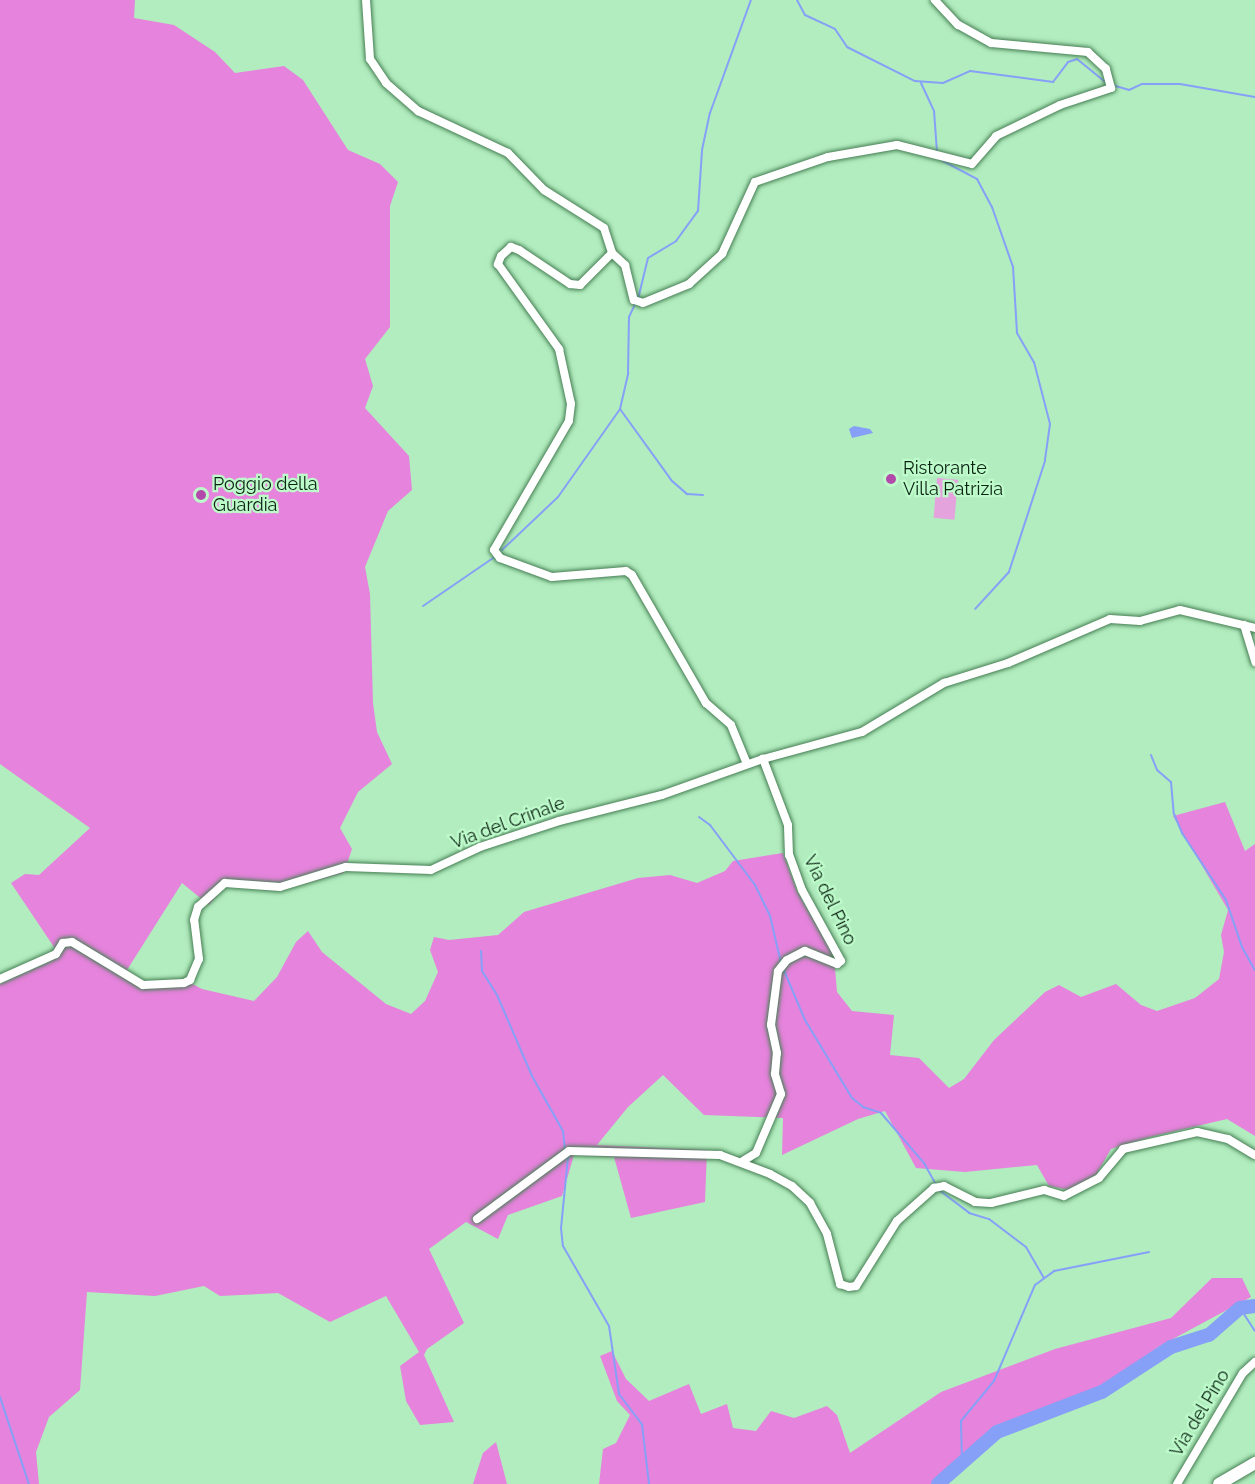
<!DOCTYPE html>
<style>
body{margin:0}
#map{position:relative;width:1255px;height:1484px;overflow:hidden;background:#b1edbe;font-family:Raleway,sans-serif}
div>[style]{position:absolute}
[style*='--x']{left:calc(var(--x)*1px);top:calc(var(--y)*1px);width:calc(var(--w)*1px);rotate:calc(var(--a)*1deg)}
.green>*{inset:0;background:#e5a3de;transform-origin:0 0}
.forest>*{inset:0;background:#e683dc}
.water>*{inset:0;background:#86a0f7}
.stream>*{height:2px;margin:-1px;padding:0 1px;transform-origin:1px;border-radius:1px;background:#86a0f7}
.river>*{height:14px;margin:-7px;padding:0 7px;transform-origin:7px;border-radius:7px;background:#86a0f7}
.roads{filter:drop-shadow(0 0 2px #467e54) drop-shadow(0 0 2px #467e54)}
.street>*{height:8px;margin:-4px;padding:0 4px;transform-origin:4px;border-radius:4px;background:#fff}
.secondary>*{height:12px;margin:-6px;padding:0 6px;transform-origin:6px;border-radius:6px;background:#fff}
.dots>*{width:16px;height:16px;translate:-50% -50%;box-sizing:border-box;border:3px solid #befbcb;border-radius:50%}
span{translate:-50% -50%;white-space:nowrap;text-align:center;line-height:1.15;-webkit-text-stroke:4.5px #befbcb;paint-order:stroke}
.poi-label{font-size:18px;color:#0b2312}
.left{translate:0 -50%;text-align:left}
.street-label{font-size:18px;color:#0b2312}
</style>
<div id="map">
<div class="green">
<i style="left:937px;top:478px;width:21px;height:40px;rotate:5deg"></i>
</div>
<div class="forest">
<i style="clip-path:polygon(0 0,135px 0,134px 18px,174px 25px,215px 52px,235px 73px,284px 66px,303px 80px,348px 150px,380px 164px,398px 182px,390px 206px,390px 327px,365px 359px,373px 386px,365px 408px,409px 456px,412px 490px,388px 511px,365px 567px,370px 594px,373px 703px,377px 732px,392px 764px,358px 792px,340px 828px,352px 849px,344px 873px,278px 891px,226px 885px,209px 905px,182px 883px,127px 970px,143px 982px,185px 980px,202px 989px,254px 1001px,277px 977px,296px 942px,308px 931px,322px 952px,386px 1004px,411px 1014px,425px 1001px,438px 972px,430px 950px,434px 937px,449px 940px,498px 935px,524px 912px,638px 878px,670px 875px,697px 883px,725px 871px,733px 861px,783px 853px,797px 891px,834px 956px,837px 992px,852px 1011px,894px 1015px,890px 1055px,919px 1058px,949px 1088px,964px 1079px,994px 1040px,1045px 992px,1059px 985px,1081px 997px,1116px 984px,1141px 1005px,1157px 1011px,1195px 998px,1219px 979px,1224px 952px,1221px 935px,1228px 910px,1173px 816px,1225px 802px,1245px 851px,1255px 844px,1255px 1136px,1227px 1119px,1150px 1137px,1111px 1149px,1096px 1175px,1069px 1190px,1049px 1186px,1037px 1165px,965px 1172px,916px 1168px,885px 1111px,858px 1119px,782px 1155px,783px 1118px,704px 1115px,663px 1075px,628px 1107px,597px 1145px,707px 1150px,705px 1202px,631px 1218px,614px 1157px,574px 1155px,562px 1196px,508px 1215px,498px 1239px,466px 1222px,429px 1249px,464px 1323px,427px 1349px,424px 1355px,454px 1422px,420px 1425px,406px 1401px,400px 1366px,419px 1352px,386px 1296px,330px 1322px,278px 1293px,220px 1296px,204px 1286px,155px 1296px,87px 1292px,80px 1390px,49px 1417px,36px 1452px,39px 1484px,0 1484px,0 984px,51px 961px,54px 947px,11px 883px,25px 874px,39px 875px,90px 828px,0 764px)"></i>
<i style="clip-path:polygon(1212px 1278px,1242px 1278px,1251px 1297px,1158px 1347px,1111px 1382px,1001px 1424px,932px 1484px,599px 1484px,603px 1449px,616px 1443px,630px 1415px,617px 1401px,600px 1356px,612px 1351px,626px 1379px,649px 1401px,689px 1384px,701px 1414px,727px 1404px,733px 1428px,756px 1431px,771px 1411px,794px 1418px,827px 1406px,837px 1415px,850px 1453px,941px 1392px,1055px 1349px,1171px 1318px)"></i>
<i style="clip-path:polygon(496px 1442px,507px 1484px,473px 1484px,483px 1453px)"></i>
</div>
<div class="water">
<i style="clip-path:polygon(854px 426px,870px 429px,873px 433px,852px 438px,849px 429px)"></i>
</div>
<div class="stream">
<i style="--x:797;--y:0;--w:17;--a:62"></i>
<i style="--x:805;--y:15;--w:33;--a:25"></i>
<i style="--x:835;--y:29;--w:22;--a:56"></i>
<i style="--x:847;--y:47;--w:76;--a:26.6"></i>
<i style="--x:915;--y:81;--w:28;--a:4"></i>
<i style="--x:943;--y:83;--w:30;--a:-24"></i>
<i style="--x:970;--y:71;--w:84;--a:7.5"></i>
<i style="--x:1053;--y:82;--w:25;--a:-53"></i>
<i style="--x:1068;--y:62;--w:9;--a:-18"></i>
<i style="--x:1077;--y:59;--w:38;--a:39"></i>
<i style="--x:921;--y:83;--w:31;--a:65"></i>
<i style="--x:934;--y:111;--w:41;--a:85.8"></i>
<i style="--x:1112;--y:85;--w:18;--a:16"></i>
<i style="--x:1129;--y:90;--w:14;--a:-25"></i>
<i style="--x:1142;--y:84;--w:38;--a:0"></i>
<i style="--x:1180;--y:84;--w:76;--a:9.8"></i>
<i style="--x:941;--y:160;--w:41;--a:27.8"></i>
<i style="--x:977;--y:179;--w:32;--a:62"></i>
<i style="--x:992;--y:207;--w:64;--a:70.7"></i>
<i style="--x:1013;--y:267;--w:66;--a:86.5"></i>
<i style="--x:1017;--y:333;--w:34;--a:60"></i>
<i style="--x:1034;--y:362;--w:64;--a:75.5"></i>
<i style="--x:1050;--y:424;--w:37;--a:98"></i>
<i style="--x:1045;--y:461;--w:117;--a:108"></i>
<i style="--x:1009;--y:572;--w:50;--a:132.6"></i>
<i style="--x:638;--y:299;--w:42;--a:-76.3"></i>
<i style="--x:648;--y:258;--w:33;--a:-31"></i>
<i style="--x:676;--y:241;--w:37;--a:-54"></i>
<i style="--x:698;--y:211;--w:61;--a:-86.2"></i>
<i style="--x:702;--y:150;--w:38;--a:-78"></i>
<i style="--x:710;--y:113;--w:120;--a:-70.1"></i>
<i style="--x:620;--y:409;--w:89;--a:54.2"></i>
<i style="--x:672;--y:481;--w:20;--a:41"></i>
<i style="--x:687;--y:494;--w:16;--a:4"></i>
<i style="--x:502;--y:550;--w:77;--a:-43.4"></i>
<i style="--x:558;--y:497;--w:108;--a:-54.8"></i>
<i style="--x:620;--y:409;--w:37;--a:-77"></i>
<i style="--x:628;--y:373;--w:56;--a:-89"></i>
<i style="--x:629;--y:317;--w:14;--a:-65"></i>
<i style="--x:423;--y:606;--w:85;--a:-34.4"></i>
<i style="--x:1151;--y:755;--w:16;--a:68"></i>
<i style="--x:1157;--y:770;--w:18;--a:41"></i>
<i style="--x:1171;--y:782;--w:32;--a:85"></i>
<i style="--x:1174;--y:814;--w:21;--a:67"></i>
<i style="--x:1182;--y:833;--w:80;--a:56.7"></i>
<i style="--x:1226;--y:900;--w:50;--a:71.2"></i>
<i style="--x:1242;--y:947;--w:26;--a:61"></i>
<i style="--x:699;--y:817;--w:14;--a:36"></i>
<i style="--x:710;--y:825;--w:75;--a:53.1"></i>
<i style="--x:755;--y:885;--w:34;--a:64"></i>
<i style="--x:770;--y:916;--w:48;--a:76.8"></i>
<i style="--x:481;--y:951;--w:20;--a:87"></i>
<i style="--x:482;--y:971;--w:28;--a:58"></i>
<i style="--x:497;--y:995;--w:88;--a:66.6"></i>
<i style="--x:532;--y:1076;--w:63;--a:60.6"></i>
<i style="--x:563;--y:1131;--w:18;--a:84"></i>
<i style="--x:783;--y:968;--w:56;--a:67.1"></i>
<i style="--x:805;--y:1020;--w:91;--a:58.9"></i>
<i style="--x:852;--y:1098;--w:14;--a:39"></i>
<i style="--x:863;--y:1107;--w:19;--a:18"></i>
<i style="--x:881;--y:1113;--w:66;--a:49.3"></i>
<i style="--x:924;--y:1163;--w:25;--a:61"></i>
<i style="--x:568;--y:1157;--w:71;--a:95.6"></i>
<i style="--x:561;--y:1228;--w:18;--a:84"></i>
<i style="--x:563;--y:1246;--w:92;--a:60.1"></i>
<i style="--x:609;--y:1326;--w:69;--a:81.6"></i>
<i style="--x:619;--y:1394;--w:39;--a:53"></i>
<i style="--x:642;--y:1425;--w:59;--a:83.2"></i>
<i style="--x:939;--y:1190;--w:38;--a:37"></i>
<i style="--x:969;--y:1213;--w:21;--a:17"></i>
<i style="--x:989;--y:1219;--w:46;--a:37.1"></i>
<i style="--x:1026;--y:1247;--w:36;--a:60"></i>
<i style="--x:1240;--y:1308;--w:27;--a:57"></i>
<i style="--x:0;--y:1397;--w:92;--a:71.6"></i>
<i style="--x:962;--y:1463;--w:42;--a:-91.4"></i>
<i style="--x:961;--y:1421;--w:52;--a:-50.5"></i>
<i style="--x:994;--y:1381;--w:104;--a:-66.9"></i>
<i style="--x:1035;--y:1285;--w:24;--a:-36"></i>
<i style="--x:1054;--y:1271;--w:97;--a:-11.3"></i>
</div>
<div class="river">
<i style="--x:938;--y:1484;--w:79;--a:-41.4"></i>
<i style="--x:997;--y:1432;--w:112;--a:-20.9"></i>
<i style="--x:1102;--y:1392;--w:82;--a:-33.1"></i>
<i style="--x:1171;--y:1347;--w:40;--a:-18"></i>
<i style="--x:1209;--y:1335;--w:41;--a:-41.1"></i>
<i style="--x:1240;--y:1308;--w:15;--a:-8"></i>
</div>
<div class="roads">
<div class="street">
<i style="--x:366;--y:0;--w:59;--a:86.1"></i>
<i style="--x:370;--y:59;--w:29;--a:56"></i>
<i style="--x:386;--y:83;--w:43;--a:41.2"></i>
<i style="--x:418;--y:111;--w:99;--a:25"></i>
<i style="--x:508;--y:153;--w:52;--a:45.8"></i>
<i style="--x:544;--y:190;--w:71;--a:32.3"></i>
<i style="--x:604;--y:228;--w:26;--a:72"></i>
<i style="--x:612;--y:253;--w:45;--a:135"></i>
<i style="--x:580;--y:285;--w:10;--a:-174"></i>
<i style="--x:570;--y:284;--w:61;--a:-146.3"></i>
<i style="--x:519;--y:250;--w:9;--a:-159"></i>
<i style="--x:511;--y:247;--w:13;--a:138"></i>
<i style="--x:501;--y:256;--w:9;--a:111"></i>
<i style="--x:498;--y:264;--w:105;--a:54.3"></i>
<i style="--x:559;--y:349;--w:56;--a:77.7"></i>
<i style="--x:571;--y:404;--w:17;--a:97"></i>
<i style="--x:569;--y:421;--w:149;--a:120.2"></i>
<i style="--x:494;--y:550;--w:10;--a:53"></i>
<i style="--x:500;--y:558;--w:55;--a:20.1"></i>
<i style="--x:552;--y:577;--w:74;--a:-4.6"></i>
<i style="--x:626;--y:571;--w:7;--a:34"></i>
<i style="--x:632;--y:575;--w:148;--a:60"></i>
<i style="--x:706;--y:703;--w:33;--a:41"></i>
<i style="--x:731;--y:725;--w:42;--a:67.7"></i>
<i style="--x:612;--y:253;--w:18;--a:43"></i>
<i style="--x:625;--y:265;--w:36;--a:76"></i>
<i style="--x:634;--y:300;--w:9;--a:18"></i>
<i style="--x:643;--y:303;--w:50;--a:-22.4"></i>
<i style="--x:689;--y:284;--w:45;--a:-42.3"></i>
<i style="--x:722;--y:254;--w:79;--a:-65.4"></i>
<i style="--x:755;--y:182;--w:77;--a:-18.9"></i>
<i style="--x:828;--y:157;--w:70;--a:-9.9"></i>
<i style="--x:897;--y:145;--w:77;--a:14.2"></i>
<i style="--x:972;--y:164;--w:37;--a:-49"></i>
<i style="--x:996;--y:136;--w:71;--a:-25.8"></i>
<i style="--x:1060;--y:105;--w:54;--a:-18.4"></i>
<i style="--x:1111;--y:88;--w:20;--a:-105"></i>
<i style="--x:1106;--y:69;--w:25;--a:-137"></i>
<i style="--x:1088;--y:52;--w:97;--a:-174.7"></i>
<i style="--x:991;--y:43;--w:38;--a:-151"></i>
<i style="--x:958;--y:25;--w:34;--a:-133"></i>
<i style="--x:1244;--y:625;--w:39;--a:73"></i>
<i style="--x:0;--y:979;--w:61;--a:-24.1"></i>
<i style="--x:56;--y:954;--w:13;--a:-58"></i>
<i style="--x:63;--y:943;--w:9;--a:-6"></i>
<i style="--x:72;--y:942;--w:83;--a:31.2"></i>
<i style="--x:143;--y:985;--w:41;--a:-2.8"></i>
<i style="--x:184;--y:983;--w:7;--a:-27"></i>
<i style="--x:190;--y:980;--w:23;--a:-67"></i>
<i style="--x:199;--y:959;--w:39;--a:-97"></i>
<i style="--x:194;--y:920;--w:14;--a:-73"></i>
<i style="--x:198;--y:907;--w:36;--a:-42"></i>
<i style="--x:225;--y:883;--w:55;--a:4.2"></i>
<i style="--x:280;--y:887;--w:69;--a:-16.9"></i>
<i style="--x:346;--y:867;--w:85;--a:2"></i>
<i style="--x:431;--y:870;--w:54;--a:-25.1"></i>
<i style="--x:480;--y:847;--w:83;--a:-18.2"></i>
<i style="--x:559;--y:821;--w:106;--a:-14.2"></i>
<i style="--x:662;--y:795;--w:107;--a:-19.6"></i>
<i style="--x:763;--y:759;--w:103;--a:-15.3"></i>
<i style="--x:862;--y:732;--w:96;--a:-30.9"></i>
<i style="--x:944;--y:683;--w:67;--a:-17.4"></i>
<i style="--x:1008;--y:663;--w:111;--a:-23.3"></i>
<i style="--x:1110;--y:619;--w:30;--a:4"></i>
<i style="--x:1140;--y:621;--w:41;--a:-15.4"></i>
<i style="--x:1180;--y:610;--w:77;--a:13.5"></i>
<i style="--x:743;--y:1161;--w:15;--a:-32"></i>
<i style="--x:756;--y:1153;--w:64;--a:-67"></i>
<i style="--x:781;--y:1094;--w:21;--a:-107"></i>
<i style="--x:775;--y:1074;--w:21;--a:-85"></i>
<i style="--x:777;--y:1053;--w:29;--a:-102"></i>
<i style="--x:771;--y:1025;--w:54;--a:-82.6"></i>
<i style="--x:778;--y:971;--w:14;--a:-51"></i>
<i style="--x:787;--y:960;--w:20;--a:-27"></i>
<i style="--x:805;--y:951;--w:35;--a:22"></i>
<i style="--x:837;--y:964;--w:5;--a:-37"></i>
<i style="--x:841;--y:961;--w:81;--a:-118.8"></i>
<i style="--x:802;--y:890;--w:37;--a:-110"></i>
<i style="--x:789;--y:855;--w:30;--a:-92"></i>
<i style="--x:788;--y:825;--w:71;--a:-110.7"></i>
<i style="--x:477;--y:1219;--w:114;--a:-36.5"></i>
<i style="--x:569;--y:1151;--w:151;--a:1.5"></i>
<i style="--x:720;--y:1155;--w:53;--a:20.8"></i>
<i style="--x:770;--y:1174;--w:25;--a:29"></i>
<i style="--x:792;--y:1186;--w:25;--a:43"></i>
<i style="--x:810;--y:1203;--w:35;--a:61"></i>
<i style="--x:827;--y:1234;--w:52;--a:75.4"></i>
<i style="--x:840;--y:1284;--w:9;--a:18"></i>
<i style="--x:849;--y:1287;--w:7;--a:-8"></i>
<i style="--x:856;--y:1286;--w:77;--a:-57.8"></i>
<i style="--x:897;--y:1221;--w:50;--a:-41.7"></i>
<i style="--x:934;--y:1188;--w:10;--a:-11"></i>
<i style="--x:944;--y:1186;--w:35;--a:27"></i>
<i style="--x:975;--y:1202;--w:16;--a:4"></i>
<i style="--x:991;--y:1203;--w:55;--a:-13.8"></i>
<i style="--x:1044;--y:1190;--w:21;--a:17"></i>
<i style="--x:1064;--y:1196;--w:39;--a:-27"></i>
<i style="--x:1099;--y:1178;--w:38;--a:-50"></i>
<i style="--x:1123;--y:1149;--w:76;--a:-12.9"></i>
<i style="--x:1197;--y:1132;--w:32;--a:13"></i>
<i style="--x:1228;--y:1139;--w:31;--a:31"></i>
<i style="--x:1177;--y:1484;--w:129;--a:-59.3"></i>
<i style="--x:1243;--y:1373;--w:16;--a:-43"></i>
</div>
<div class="secondary">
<i style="--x:1219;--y:1484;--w:42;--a:-30.3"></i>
</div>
</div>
<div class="dots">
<i style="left:891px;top:479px;background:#b349ab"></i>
<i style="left:201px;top:495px;background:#b349ab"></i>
</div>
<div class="poi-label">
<span class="left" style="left:903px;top:479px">Ristorante<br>Villa Patrizia</span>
<span class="left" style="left:213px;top:495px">Poggio della<br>Guardia</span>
</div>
<div class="street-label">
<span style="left:508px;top:823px;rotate:-20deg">Via del Crinale</span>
<span style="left:830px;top:900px;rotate:64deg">Via del Pino</span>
<span style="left:1200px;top:1413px;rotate:-59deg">Via del Pino</span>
</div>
</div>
